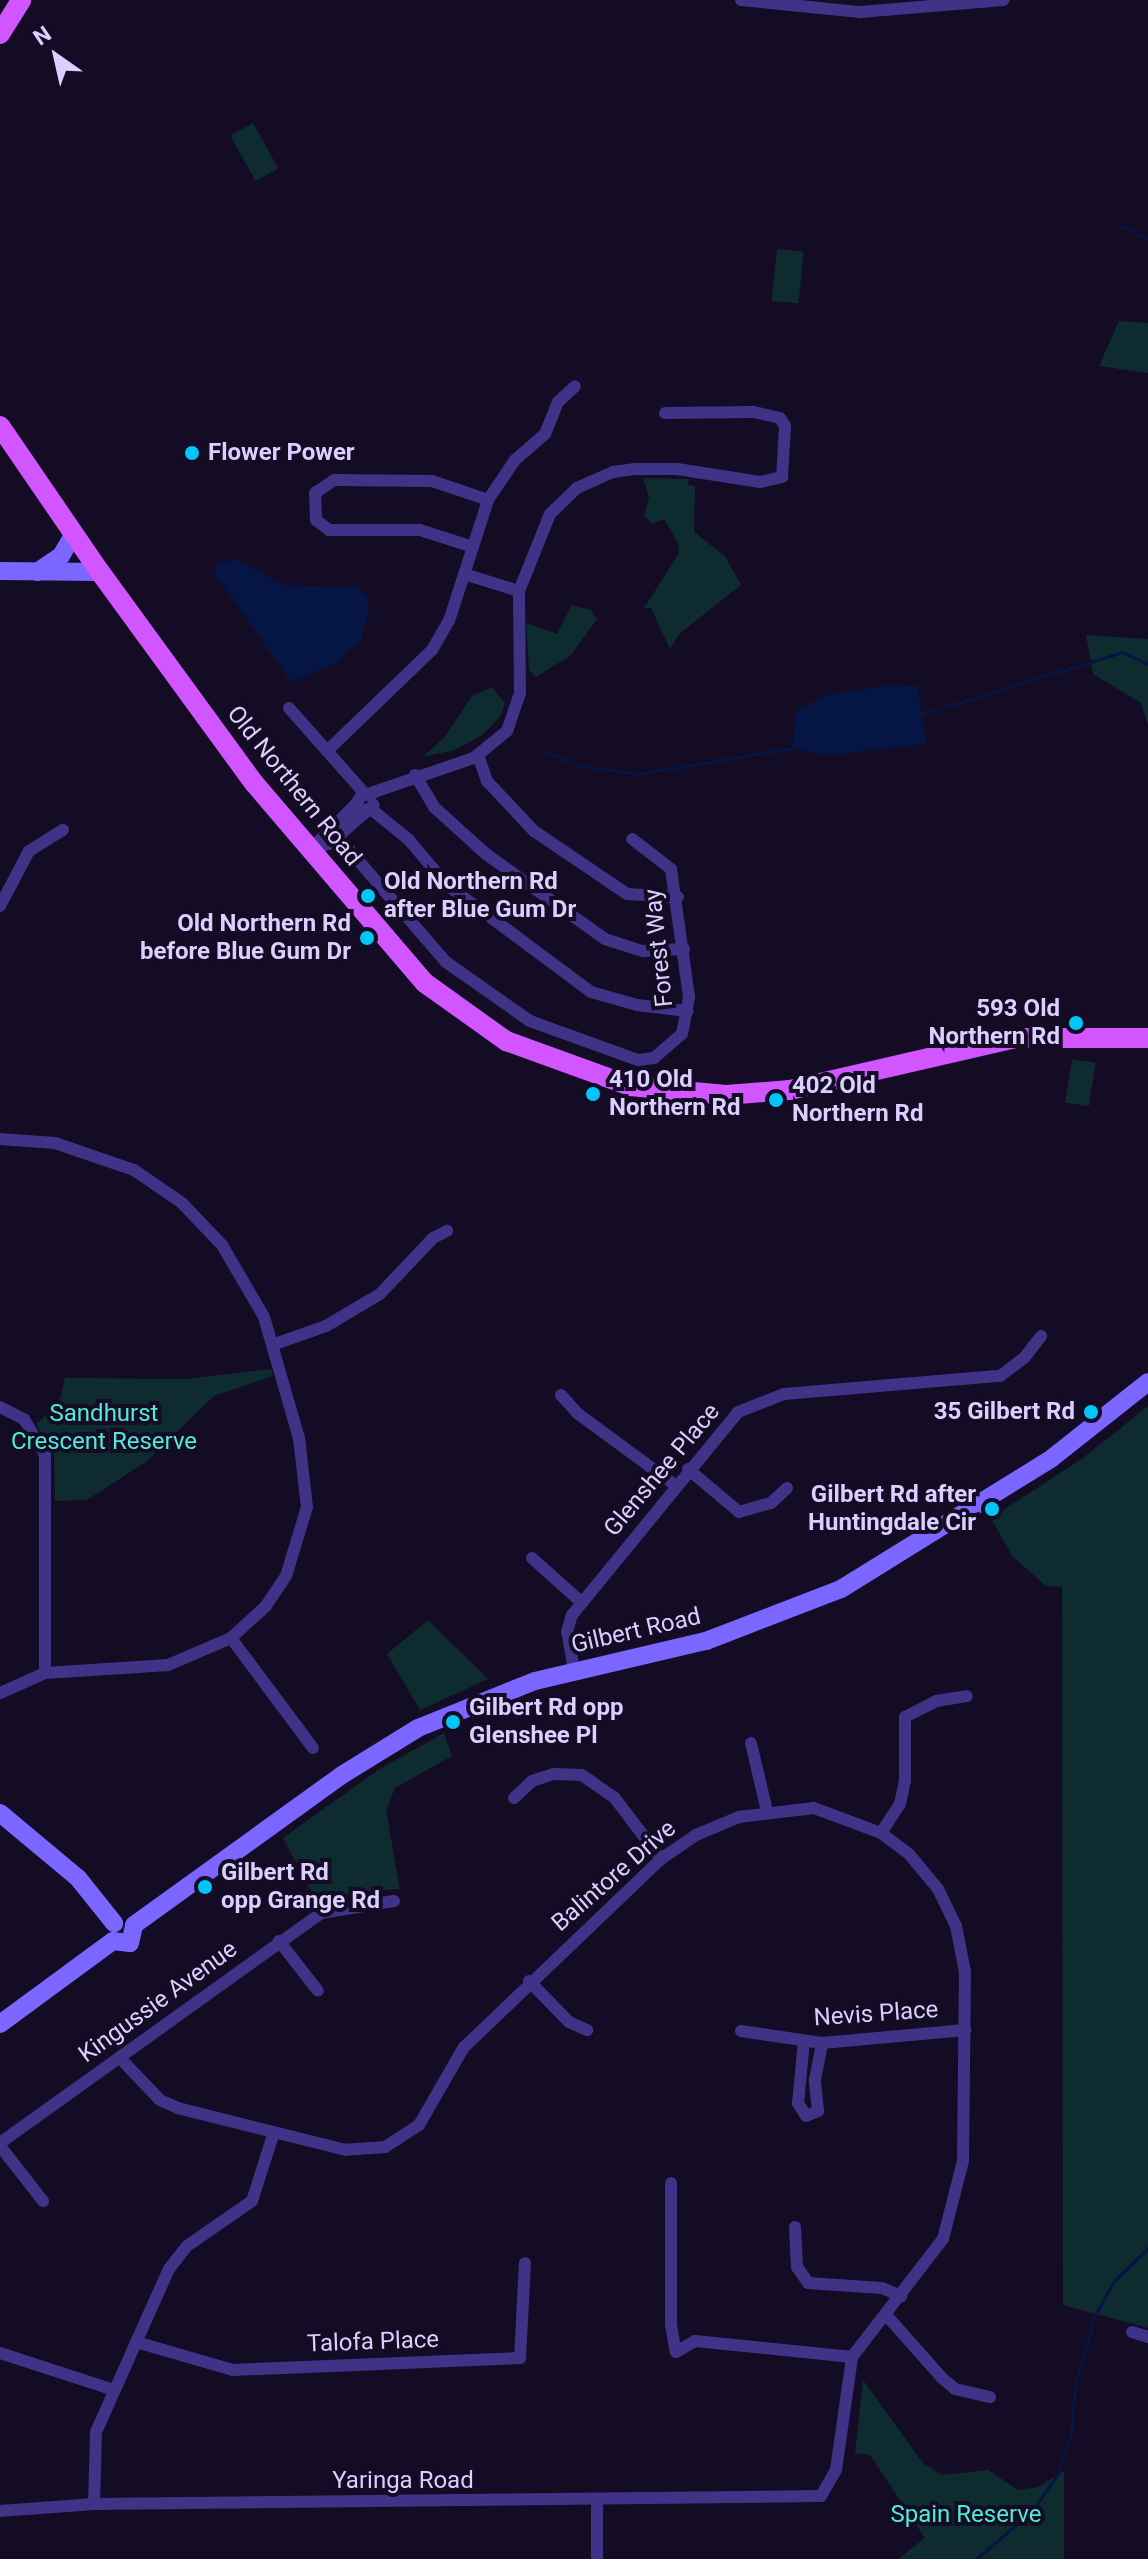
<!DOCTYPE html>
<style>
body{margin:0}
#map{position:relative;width:1148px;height:2559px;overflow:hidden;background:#130c24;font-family:Roboto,sans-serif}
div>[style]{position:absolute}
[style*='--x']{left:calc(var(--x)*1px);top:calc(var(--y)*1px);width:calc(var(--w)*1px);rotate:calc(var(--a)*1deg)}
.green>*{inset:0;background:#0e2c2f;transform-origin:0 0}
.water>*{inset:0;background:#051544}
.stream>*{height:3px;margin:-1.5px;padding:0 1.5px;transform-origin:1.5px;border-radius:1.5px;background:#051544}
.street>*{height:12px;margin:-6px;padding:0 6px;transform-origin:6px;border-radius:6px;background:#3f3387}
.secondary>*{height:18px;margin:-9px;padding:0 9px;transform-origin:9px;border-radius:9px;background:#7b66ff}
.primary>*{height:20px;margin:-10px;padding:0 10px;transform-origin:10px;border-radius:10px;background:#d256ff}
.dots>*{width:22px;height:22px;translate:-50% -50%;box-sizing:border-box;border:4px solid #130c24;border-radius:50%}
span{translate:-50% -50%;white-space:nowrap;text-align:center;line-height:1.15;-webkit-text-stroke:8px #130c24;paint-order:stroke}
.poi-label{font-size:24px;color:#dacfff;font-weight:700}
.left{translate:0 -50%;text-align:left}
.right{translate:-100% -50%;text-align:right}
.street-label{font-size:24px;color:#dacfff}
.park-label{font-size:24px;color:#51ead4}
.north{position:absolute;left:16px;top:16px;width:80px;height:80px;-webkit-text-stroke:6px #130c24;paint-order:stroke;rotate:326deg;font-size:22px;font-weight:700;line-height:32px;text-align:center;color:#dacfff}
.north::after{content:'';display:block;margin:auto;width:28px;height:36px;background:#dacfff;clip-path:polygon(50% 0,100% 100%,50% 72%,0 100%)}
</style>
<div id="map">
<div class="green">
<i style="left:253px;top:123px;width:52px;height:26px;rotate:61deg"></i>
<i style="left:777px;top:249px;width:27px;height:52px;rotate:6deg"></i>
<i style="clip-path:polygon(1119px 321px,1148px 323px,1148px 373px,1099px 366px)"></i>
<i style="clip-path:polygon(643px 478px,689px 479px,687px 485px,695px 486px,694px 532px,725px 556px,741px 585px,680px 633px,670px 649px,651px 608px,644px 608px,679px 553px,678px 543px,664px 519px,652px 524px,644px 515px,649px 497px)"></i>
<i style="clip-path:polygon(572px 605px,591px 610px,597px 619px,571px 655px,536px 677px,529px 670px,526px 623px,557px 634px)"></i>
<i style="clip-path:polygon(1086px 635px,1148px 639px,1148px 725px,1141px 703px,1093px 674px)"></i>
<i style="clip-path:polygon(492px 687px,505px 703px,501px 715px,484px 734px,455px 750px,422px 757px,444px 738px,472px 696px)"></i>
<i style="left:1072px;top:1059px;width:24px;height:44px;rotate:9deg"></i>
<i style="clip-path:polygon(271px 1369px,273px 1376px,214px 1396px,147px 1461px,87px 1500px,55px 1501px,54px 1455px,36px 1424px,59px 1404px,65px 1378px,185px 1379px)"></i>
<i style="clip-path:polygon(1148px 1406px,1148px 2328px,1063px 2305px,1062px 1587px,1046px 1586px,1012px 1556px,991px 1518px,1083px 1458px)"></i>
<i style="clip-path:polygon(428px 1620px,488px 1679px,420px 1710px,387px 1654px)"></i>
<i style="clip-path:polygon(444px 1733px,452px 1756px,395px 1788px,386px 1810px,400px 1889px,354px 1892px,318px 1904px,283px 1838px,378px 1770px)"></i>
<i style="clip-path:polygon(863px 2380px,923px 2463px,942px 2475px,988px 2470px,1018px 2490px,1038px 2487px,1064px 2471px,1064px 2559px,898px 2559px,925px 2538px,870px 2455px,855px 2453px)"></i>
</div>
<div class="water">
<i style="clip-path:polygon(236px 559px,284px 585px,356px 587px,368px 597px,369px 613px,360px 641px,335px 664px,291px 682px,214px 572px,217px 564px)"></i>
<i style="clip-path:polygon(886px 685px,918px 686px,926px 744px,823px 756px,793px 748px,796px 710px,830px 694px)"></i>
</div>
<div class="stream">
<i style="--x:1119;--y:225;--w:32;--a:26"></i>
<i style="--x:922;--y:714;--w:209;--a:-17.2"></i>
<i style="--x:1122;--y:652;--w:29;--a:25"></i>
<i style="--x:542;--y:751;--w:42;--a:21"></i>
<i style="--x:581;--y:766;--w:58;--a:8"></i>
<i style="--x:638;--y:774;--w:157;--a:-9.5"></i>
<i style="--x:976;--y:2559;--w:74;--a:-40.6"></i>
<i style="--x:1032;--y:2511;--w:44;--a:-55.2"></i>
<i style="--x:1057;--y:2475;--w:42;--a:-70.7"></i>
<i style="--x:1071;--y:2435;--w:51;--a:-85.5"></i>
<i style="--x:1075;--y:2384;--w:72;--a:-73.8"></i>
<i style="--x:1095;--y:2315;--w:38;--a:-61"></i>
<i style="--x:1113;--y:2282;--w:49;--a:-44.2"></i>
</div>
<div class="street">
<i style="--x:741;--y:0;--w:120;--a:5.8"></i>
<i style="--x:860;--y:12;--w:144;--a:-4.8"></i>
<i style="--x:473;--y:547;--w:56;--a:-162.2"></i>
<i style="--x:420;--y:530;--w:91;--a:180"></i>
<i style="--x:329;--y:530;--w:16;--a:-142"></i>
<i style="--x:316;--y:520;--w:27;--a:-92"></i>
<i style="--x:315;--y:493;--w:23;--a:-34"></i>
<i style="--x:334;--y:480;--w:98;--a:0.6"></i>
<i style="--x:432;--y:481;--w:59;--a:18.7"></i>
<i style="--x:464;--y:574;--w:58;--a:17.2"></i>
<i style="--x:289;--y:708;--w:115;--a:48.5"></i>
<i style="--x:327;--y:751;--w:146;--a:-43.9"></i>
<i style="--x:432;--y:650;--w:34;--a:-60"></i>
<i style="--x:449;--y:621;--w:127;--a:-72.1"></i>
<i style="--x:488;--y:500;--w:48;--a:-56"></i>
<i style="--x:515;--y:460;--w:40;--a:-41"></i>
<i style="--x:545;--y:434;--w:35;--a:-68"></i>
<i style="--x:558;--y:402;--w:23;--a:-43"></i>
<i style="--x:478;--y:755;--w:28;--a:71"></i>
<i style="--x:487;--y:781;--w:69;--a:46.8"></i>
<i style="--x:534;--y:831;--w:112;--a:34.1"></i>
<i style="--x:627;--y:894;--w:51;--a:3.4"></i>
<i style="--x:415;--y:775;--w:37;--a:59"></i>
<i style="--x:434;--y:807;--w:70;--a:42.1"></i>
<i style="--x:486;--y:854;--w:146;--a:35.5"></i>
<i style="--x:605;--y:939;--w:40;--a:18"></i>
<i style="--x:643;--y:951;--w:41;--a:-2.8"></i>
<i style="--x:368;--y:794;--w:112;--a:-18.8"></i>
<i style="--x:474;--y:758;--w:43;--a:-39.3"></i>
<i style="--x:507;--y:731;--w:40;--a:-71.1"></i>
<i style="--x:520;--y:693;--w:102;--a:-90.6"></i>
<i style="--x:519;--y:591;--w:83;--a:-68.1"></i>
<i style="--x:550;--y:514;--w:37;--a:-44"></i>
<i style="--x:577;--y:488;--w:39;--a:-24"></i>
<i style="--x:613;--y:472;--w:21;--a:-8"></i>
<i style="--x:634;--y:469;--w:43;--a:0"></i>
<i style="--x:677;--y:469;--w:84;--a:8.9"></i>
<i style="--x:760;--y:482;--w:23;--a:-13"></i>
<i style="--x:782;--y:477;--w:51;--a:-86.6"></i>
<i style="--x:785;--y:426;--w:9;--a:-122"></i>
<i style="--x:780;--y:418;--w:28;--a:-167"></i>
<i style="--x:753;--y:412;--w:88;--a:179.3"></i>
<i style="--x:371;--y:796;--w:9;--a:-167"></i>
<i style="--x:362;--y:794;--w:12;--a:121"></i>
<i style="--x:356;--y:804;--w:12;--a:42"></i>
<i style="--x:365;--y:812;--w:11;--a:-38"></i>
<i style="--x:371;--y:809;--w:49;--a:39.2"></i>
<i style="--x:409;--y:840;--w:59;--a:49.8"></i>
<i style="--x:447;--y:885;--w:179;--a:36.6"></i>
<i style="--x:591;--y:992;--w:48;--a:15.8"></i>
<i style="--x:637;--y:1005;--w:51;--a:6.7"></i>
<i style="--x:338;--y:837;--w:165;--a:49.2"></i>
<i style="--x:446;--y:962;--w:103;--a:35.1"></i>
<i style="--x:530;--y:1021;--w:115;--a:19.9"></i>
<i style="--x:638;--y:1060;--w:16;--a:-7"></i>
<i style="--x:654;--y:1058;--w:37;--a:-41"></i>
<i style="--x:682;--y:1034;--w:38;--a:-79"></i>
<i style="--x:689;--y:997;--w:129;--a:-98"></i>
<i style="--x:671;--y:869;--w:49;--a:-142.4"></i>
<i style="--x:311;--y:849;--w:19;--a:-16"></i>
<i style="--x:329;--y:844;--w:50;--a:-41"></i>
<i style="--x:311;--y:849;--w:64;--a:-45"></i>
<i style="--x:0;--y:906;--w:62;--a:-62.2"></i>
<i style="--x:29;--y:851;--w:40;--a:-32"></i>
<i style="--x:0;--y:1139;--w:55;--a:4.2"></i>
<i style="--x:55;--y:1143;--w:83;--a:18.9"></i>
<i style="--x:134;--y:1170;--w:58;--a:34.5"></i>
<i style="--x:182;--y:1203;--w:58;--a:46.4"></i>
<i style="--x:222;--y:1245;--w:83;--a:59.7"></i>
<i style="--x:264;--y:1317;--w:126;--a:73.9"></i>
<i style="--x:299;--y:1438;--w:69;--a:83.4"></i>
<i style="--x:307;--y:1507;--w:72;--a:106.9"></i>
<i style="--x:286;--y:1576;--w:36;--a:124"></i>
<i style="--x:266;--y:1606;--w:47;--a:137.6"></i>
<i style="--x:231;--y:1638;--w:69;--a:156.8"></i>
<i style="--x:168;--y:1665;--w:123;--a:176.3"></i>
<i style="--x:45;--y:1673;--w:49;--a:156"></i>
<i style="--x:272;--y:1345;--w:57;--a:-19.4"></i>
<i style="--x:326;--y:1326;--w:63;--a:-30.7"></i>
<i style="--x:380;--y:1294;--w:77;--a:-46.6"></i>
<i style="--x:433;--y:1238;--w:16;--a:-27"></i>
<i style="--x:561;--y:1395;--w:24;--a:48"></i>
<i style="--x:577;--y:1413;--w:122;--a:36.3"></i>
<i style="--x:0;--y:1407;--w:27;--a:27"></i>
<i style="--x:24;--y:1419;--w:42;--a:59.7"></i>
<i style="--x:45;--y:1455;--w:218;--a:90"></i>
<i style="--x:688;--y:1469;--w:67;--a:40.1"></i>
<i style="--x:739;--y:1512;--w:33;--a:-16"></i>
<i style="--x:771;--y:1503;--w:22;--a:-43"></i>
<i style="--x:532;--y:1558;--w:66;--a:41.9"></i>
<i style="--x:231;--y:1638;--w:137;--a:53.3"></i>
<i style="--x:574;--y:1670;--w:39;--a:-100"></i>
<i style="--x:567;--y:1632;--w:18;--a:-74"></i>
<i style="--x:572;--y:1615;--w:262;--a:-50.7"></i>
<i style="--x:738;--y:1412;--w:49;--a:-21.4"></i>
<i style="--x:784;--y:1394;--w:217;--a:-4.8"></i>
<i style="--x:1000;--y:1376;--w:30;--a:-37"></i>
<i style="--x:1024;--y:1358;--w:28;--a:-52"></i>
<i style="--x:751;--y:1743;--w:70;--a:76.8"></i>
<i style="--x:514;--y:1798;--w:25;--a:-43"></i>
<i style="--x:532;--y:1781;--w:23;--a:-18"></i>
<i style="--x:554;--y:1774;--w:28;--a:2"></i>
<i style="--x:582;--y:1775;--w:39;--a:35"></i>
<i style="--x:614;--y:1797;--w:78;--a:52.8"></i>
<i style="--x:881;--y:1833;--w:35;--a:-57"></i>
<i style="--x:900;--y:1804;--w:24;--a:-78"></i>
<i style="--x:905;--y:1781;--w:64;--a:-90"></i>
<i style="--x:905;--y:1717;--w:35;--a:-27"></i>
<i style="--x:936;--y:1701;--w:31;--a:-9"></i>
<i style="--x:279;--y:1941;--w:63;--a:52"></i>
<i style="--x:529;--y:1981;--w:57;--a:45.7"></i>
<i style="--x:569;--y:2022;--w:20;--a:24"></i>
<i style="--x:741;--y:2031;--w:82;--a:8.4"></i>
<i style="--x:822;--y:2043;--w:144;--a:-5.2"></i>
<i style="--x:804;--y:2041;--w:62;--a:95.5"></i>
<i style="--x:798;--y:2103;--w:15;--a:58"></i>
<i style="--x:806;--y:2116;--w:13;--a:-23"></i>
<i style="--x:818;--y:2111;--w:31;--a:-96"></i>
<i style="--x:815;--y:2080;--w:38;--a:-79"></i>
<i style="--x:0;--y:2143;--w:395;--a:-35.6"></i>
<i style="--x:321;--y:1913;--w:74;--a:-9.3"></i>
<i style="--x:0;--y:2146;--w:70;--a:52"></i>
<i style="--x:671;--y:2183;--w:142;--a:90"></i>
<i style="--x:671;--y:2325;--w:27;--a:80"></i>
<i style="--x:676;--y:2352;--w:22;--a:-30"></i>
<i style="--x:695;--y:2341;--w:158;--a:5.8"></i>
<i style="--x:795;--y:2227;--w:40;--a:87.1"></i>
<i style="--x:797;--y:2267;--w:19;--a:55"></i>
<i style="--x:808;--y:2283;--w:74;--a:3.9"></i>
<i style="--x:882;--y:2288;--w:21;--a:23"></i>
<i style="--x:887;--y:2316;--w:83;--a:48.4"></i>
<i style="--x:942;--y:2378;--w:17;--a:40"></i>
<i style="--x:955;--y:2389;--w:36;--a:13"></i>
<i style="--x:1132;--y:2332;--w:17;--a:17"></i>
<i style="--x:136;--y:2342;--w:101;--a:16.1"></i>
<i style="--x:233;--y:2370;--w:287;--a:-2.4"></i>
<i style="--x:520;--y:2358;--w:95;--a:-87"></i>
<i style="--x:0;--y:2353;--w:117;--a:18"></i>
<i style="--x:597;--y:2502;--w:57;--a:90"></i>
<i style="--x:94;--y:2504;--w:72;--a:-88.4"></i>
<i style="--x:96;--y:2432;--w:179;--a:-65.9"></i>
<i style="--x:169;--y:2269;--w:29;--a:-52"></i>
<i style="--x:187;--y:2246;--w:79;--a:-34.7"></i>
<i style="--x:252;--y:2201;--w:69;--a:-72.3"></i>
<i style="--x:0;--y:2511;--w:94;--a:-4.3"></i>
<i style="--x:94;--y:2504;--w:727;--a:-0.63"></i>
<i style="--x:821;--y:2496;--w:30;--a:-60"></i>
<i style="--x:836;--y:2470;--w:114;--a:-81.9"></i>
<i style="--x:852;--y:2357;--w:149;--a:-52.4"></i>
<i style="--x:943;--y:2239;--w:81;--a:-75.6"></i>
<i style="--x:963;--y:2161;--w:189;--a:-89.4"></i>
<i style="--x:965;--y:1972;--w:47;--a:-101.1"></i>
<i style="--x:956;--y:1926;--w:41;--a:-115.9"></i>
<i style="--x:938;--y:1889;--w:45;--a:-129.6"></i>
<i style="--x:909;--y:1854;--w:35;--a:-143"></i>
<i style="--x:881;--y:1833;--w:72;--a:-159.5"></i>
<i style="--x:814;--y:1808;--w:76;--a:173.2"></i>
<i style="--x:739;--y:1817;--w:47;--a:157.3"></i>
<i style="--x:696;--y:1835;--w:42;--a:145.6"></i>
<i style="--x:661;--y:1859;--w:272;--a:136.3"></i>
<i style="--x:464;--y:2047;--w:90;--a:120"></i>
<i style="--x:419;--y:2125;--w:40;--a:147.1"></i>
<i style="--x:385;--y:2147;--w:39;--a:176"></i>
<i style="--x:346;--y:2150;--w:173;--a:-166"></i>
<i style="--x:178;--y:2108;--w:20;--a:-156"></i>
<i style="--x:160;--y:2100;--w:59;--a:-133.6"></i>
</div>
<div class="secondary">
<i style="--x:0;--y:571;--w:100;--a:0.6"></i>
<i style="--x:37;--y:572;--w:29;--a:-34"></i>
<i style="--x:61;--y:556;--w:24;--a:-60"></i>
<i style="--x:0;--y:1813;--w:102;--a:39.8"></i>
<i style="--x:78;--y:1878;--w:58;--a:51.3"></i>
<i style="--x:134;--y:1925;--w:256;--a:-35.8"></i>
<i style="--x:342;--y:1775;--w:89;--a:-31.7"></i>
<i style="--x:418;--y:1728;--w:126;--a:-21.9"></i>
<i style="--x:535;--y:1681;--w:176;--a:-13.2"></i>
<i style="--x:706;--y:1641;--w:145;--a:-21.1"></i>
<i style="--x:841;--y:1589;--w:248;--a:-31.8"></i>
<i style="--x:1052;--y:1458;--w:122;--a:-38.4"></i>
<i style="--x:113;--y:1941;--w:17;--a:7"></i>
<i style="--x:130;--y:1943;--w:18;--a:-77"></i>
<i style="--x:0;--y:2024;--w:140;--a:-36.3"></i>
</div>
<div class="primary">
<i style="--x:0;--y:34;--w:40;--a:-58"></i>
<i style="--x:0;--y:426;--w:177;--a:55.6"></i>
<i style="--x:100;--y:572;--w:261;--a:53.9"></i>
<i style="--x:254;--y:783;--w:263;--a:49.5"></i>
<i style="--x:425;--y:983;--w:100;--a:35.6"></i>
<i style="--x:506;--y:1041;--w:132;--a:19.9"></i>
<i style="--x:630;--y:1086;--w:96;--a:5.4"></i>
<i style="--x:726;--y:1095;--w:64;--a:-4.5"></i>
<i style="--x:790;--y:1090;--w:232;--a:-13"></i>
<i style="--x:1016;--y:1038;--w:132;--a:0"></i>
</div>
<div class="dots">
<i style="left:192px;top:453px;background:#00c6fa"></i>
<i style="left:368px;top:896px;background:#00c6fa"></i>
<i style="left:367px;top:938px;background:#00c6fa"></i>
<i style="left:1076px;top:1023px;background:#00c6fa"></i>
<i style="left:593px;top:1094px;background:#00c6fa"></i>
<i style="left:776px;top:1100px;background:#00c6fa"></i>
<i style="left:1091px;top:1412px;background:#00c6fa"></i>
<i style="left:992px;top:1509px;background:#00c6fa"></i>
<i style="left:453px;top:1722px;background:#00c6fa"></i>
<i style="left:205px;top:1887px;background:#00c6fa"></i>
</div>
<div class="poi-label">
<span class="left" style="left:208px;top:453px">Flower Power</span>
<span class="left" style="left:384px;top:896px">Old Northern Rd<br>after Blue Gum Dr</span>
<span class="right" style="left:351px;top:938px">Old Northern Rd<br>before Blue Gum Dr</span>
<span class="right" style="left:1060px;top:1023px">593 Old<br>Northern Rd</span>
<span class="left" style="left:609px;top:1094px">410 Old<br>Northern Rd</span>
<span class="left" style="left:792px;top:1100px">402 Old<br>Northern Rd</span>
<span class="right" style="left:1075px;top:1412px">35 Gilbert Rd</span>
<span class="right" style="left:976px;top:1509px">Gilbert Rd after<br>Huntingdale Cir</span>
<span class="left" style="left:469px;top:1722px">Gilbert Rd opp<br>Glenshee Pl</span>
<span class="left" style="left:221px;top:1887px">Gilbert Rd<br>opp Grange Rd</span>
</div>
<div class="street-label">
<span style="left:294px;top:786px;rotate:51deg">Old Northern Road</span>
<span style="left:659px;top:948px;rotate:-96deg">Forest Way</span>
<span style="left:662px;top:1470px;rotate:-50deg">Glenshee Place</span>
<span style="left:636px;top:1631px;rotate:-13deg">Gilbert Road</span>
<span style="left:614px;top:1876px;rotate:-41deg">Balintore Drive</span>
<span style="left:158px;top:2002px;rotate:-36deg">Kingussie Avenue</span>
<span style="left:876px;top:2014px;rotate:-4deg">Nevis Place</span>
<span style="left:373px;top:2342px;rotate:-2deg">Talofa Place</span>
<span style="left:403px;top:2481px">Yaringa Road</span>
</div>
<div class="park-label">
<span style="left:104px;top:1428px">Sandhurst<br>Crescent Reserve</span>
<span style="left:966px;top:2515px">Spain Reserve</span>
</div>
<div class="north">N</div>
</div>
